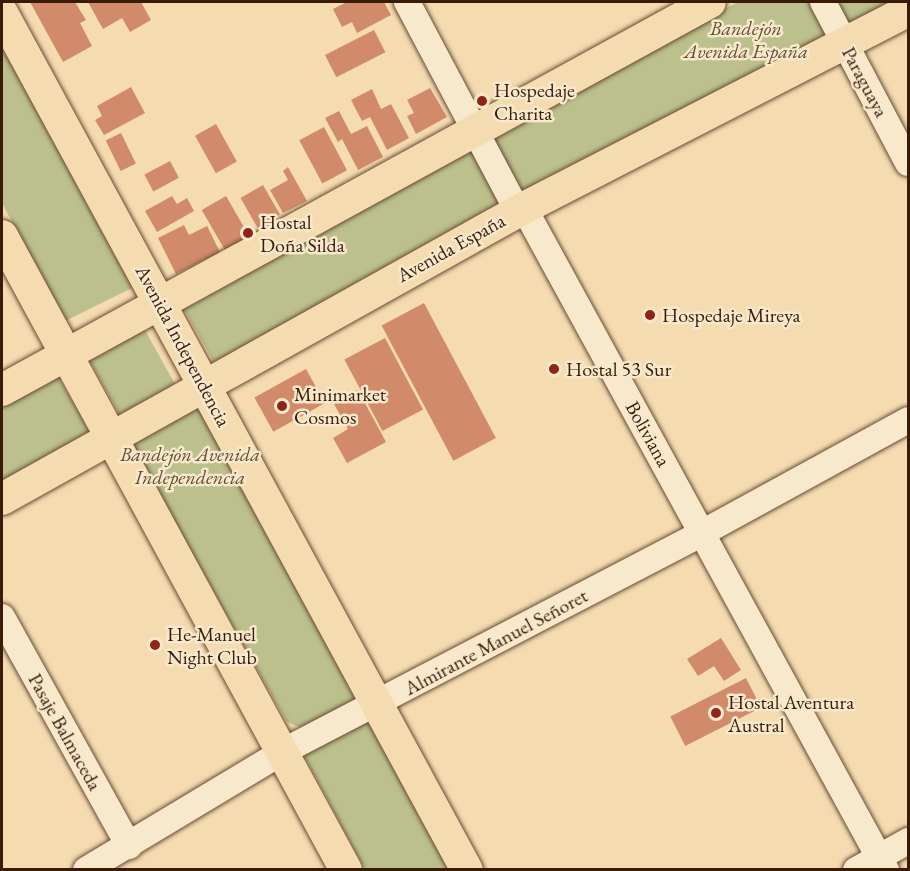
<!DOCTYPE html>
<meta charset="utf-8">
<style>
body{margin:0}
#map{position:relative;width:910px;height:871px;overflow:hidden;background:#f5dbb0;font-family:"EB Garamond",serif}
div>[style]{position:absolute}
[style*='--x']{left:calc(var(--x)*1px);top:calc(var(--y)*1px);width:calc(var(--w)*1px);rotate:calc(var(--a)*1deg)}
.green>*{inset:0;background:#bbc08c;transform-origin:0 0}
.building>*{inset:0;background:#d28b6a;transform-origin:0 0}
.roads{filter:drop-shadow(0 0 2px #694b34) drop-shadow(0 0 2px #694b34)}
.minor>*{height:26px;margin:-13px;padding:0 13px;transform-origin:13px;border-radius:13px;background:#f8e8cc}
.major>*{height:32px;margin:-16px;padding:0 16px;transform-origin:16px;border-radius:16px;background:#f5dbb0}
.dots>*{width:16px;height:16px;translate:-50% -50%;box-sizing:border-box;border:3px solid #f8e8cc;border-radius:50%}
span{translate:-50% -50%;white-space:nowrap;text-align:center;line-height:1.15;-webkit-text-stroke:5px #f8e8cc;paint-order:stroke}
.park-label{font-size:20px;color:#614d31;font-style:italic}
.street-label{font-size:20px;color:#3a1b0a}
.poi-label{font-size:20px;color:#3a1b0a}
.left{translate:0 -50%;text-align:left}
.frame{position:absolute;inset:0;border:3px solid #3a1b0a;pointer-events:none}
</style>
<div id="map">
<div class="green">
<i style="clip-path:polygon(738px 2px,895px 2px,215px 364px,180px 302px,481px 137px)"></i>
<i style="clip-path:polygon(2px 41px,138px 285px,65px 321px,2px 203px)"></i>
<i style="left:141px;top:323px;width:77px;height:63px;rotate:61deg"></i>
<i style="clip-path:polygon(54px 371px,95px 438px,2px 490px,2px 400px)"></i>
<i style="clip-path:polygon(203px 402px,362px 690px,354px 703px,302px 728px,287px 722px,132px 446px)"></i>
<i style="clip-path:polygon(369px 718px,460px 869px,365px 869px,305px 757px,309px 744px)"></i>
</div>
<div class="building">
<i style="clip-path:polygon(30px 2px,75px 2px,86px 20px,80px 23px,92px 46px,63px 62px)"></i>
<i style="clip-path:polygon(88px 2px,141px 2px,151px 20px,130px 32px,122px 18px,103px 29px)"></i>
<i style="clip-path:polygon(347px 2px,384px 2px,391px 15px,357px 33px,352px 22px,342px 27px,333px 9px)"></i>
<i style="left:374px;top:30px;width:25px;height:55px;rotate:63deg"></i>
<i style="clip-path:polygon(131px 87px,145px 113px,104px 135px,95px 120px,102px 116px,97px 106px)"></i>
<i style="clip-path:polygon(430px 88px,447px 117px,416px 134px,407px 116px,414px 113px,407px 100px)"></i>
<i style="clip-path:polygon(372px 89px,381px 109px,391px 104px,409px 138px,387px 150px,370px 117px,362px 121px,351px 100px)"></i>
<i style="clip-path:polygon(339px 111px,351px 134px,367px 126px,383px 157px,358px 170px,342px 139px,338px 142px,325px 118px)"></i>
<i style="left:216px;top:124px;width:43px;height:24px;rotate:61deg"></i>
<i style="left:324px;top:127px;width:49px;height:28px;rotate:62deg"></i>
<i style="left:121px;top:133px;width:34px;height:17px;rotate:64deg"></i>
<i style="left:170px;top:161px;width:19px;height:29px;rotate:62deg"></i>
<i style="clip-path:polygon(288px 167px,307px 201px,283px 213px,270px 190px,288px 180px,283px 171px)"></i>
<i style="left:263px;top:185px;width:34px;height:26px;rotate:60deg"></i>
<i style="clip-path:polygon(172px 196px,177px 204px,187px 198px,194px 211px,157px 232px,145px 211px)"></i>
<i style="left:226px;top:196px;width:48px;height:28px;rotate:60deg"></i>
<i style="clip-path:polygon(184px 225px,189px 235px,207px 226px,220px 252px,176px 274px,158px 238px)"></i>
<i style="left:424px;top:303px;width:153px;height:48px;rotate:62deg"></i>
<i style="left:385px;top:338px;width:81px;height:46px;rotate:62deg"></i>
<i style="left:306px;top:369px;width:39px;height:59px;rotate:61deg"></i>
<i style="clip-path:polygon(358px 390px,386px 442px,347px 463px,333px 438px,348px 429px,334px 404px)"></i>
<i style="clip-path:polygon(721px 638px,741px 670px,724px 681px,714px 666px,698px 676px,687px 659px)"></i>
<i style="left:746px;top:678px;width:33px;height:85px;rotate:63deg"></i>
</div>
<div class="roads">
<div class="minor">
<i style="--x:407;--y:2;--w:224;--a:62.1"></i>
<i style="--x:512;--y:200;--w:14;--a:34"></i>
<i style="--x:524;--y:208;--w:755;--a:61.33"></i>
<i style="--x:823;--y:2;--w:182;--a:62.2"></i>
<i style="--x:2;--y:617;--w:262;--a:61"></i>
<i style="--x:86;--y:870;--w:229;--a:-31"></i>
<i style="--x:282;--y:752;--w:474;--a:-27.5"></i>
<i style="--x:702;--y:533;--w:235;--a:-28.7"></i>
<i style="--x:856;--y:870;--w:60;--a:-29.1"></i>
</div>
<div class="major">
<i style="--x:2;--y:13;--w:975;--a:61.52"></i>
<i style="--x:2;--y:236;--w:721;--a:61.52"></i>
<i style="--x:2;--y:390;--w:807;--a:-28.72"></i>
<i style="--x:2;--y:499;--w:598;--a:-29.14"></i>
<i style="--x:524;--y:208;--w:432;--a:-27.2"></i>
</div>
</div>
<div class="dots">
<i style="left:482px;top:101px;background:#8f2418"></i>
<i style="left:248px;top:233px;background:#8f2418"></i>
<i style="left:650px;top:315px;background:#8f2418"></i>
<i style="left:554px;top:369px;background:#8f2418"></i>
<i style="left:282px;top:406px;background:#8f2418"></i>
<i style="left:155px;top:645px;background:#8f2418"></i>
<i style="left:716px;top:713px;background:#8f2418"></i>
</div>
<div class="park-label">
<span style="left:746px;top:40px">Bandejón<br>Avenida España</span>
<span style="left:190px;top:466px">Bandejón Avenida<br>Independencia</span>
</div>
<div class="street-label">
<span style="left:865px;top:82px;rotate:62deg">Paraguaya</span>
<span style="left:451px;top:248px;rotate:-29deg">Avenida España</span>
<span style="left:183px;top:346px;rotate:62deg">Avenida Independencia</span>
<span style="left:648px;top:434px;rotate:61deg">Boliviana</span>
<span style="left:496px;top:642px;rotate:-28deg">Almirante Manuel Señoret</span>
<span style="left:65px;top:732px;rotate:61deg">Pasaje Balmaceda</span>
</div>
<div class="poi-label">
<span class="left" style="left:494px;top:102px">Hospedaje<br>Charita</span>
<span class="left" style="left:260px;top:234px">Hostal<br>Doña Silda</span>
<span class="left" style="left:662px;top:315px">Hospedaje Mireya</span>
<span class="left" style="left:566px;top:369px">Hostal 53 Sur</span>
<span class="left" style="left:294px;top:406px">Minimarket<br>Cosmos</span>
<span class="left" style="left:167px;top:646px">He-Manuel<br>Night Club</span>
<span class="left" style="left:728px;top:714px">Hostal Aventura<br>Austral</span>
</div>
<div class="frame"></div>
</div>
